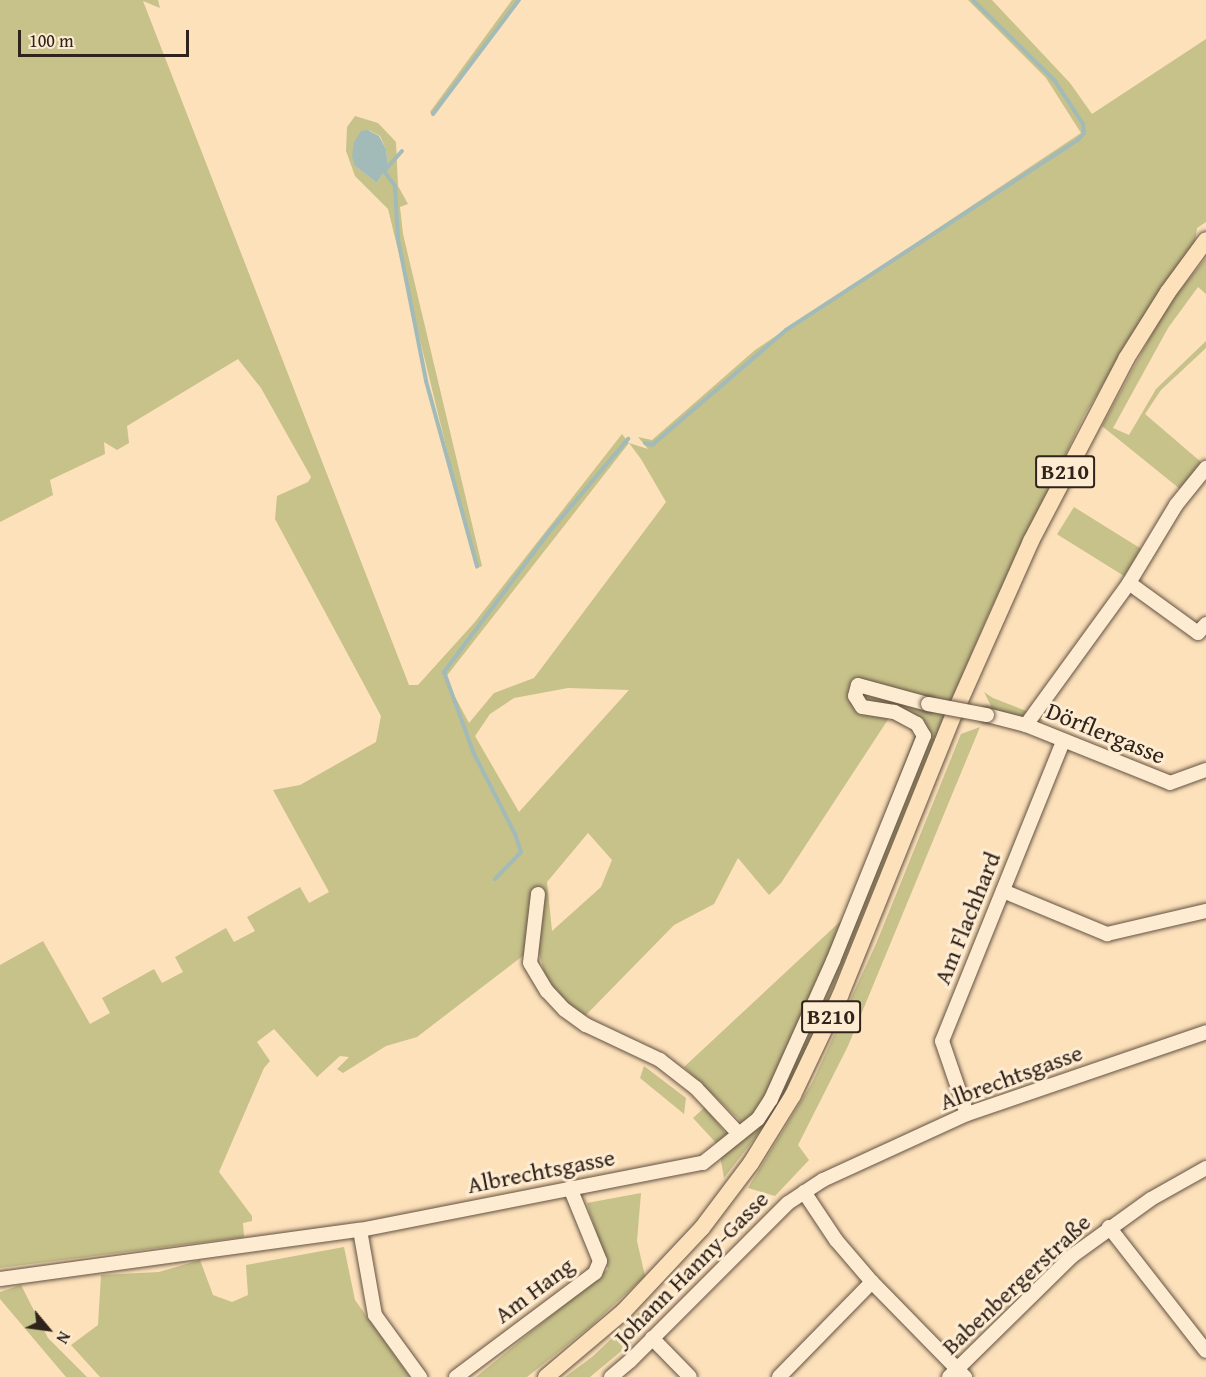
<!DOCTYPE html>
<meta charset="utf-8">
<style>
body{margin:0}
#map{position:relative;width:1206px;height:1377px;overflow:hidden;background:#fde1ba;font-family:"Gentium Book Plus",serif}
div>[style]{position:absolute}
[style*='--x']{left:calc(var(--x)*1px);top:calc(var(--y)*1px);width:calc(var(--w)*1px);rotate:calc(var(--a)*1deg)}
.green>*{inset:0;background:#c7c18a;transform-origin:0 0}
.water>*{inset:0;background:#a2bbb8}
.stream>*{height:4px;margin:-2px;padding:0 2px;transform-origin:2px;border-radius:2px;background:#a2bbb8}
.roads{filter:drop-shadow(0 0 2px #635243) drop-shadow(0 0 2px #635243)}
.minor>*{height:14px;margin:-7px;padding:0 7px;transform-origin:7px;border-radius:7px;background:#feecd2}
.major>*{height:16px;margin:-8px;padding:0 8px;transform-origin:8px;border-radius:8px;background:#fde1ba}
.bridges{filter:drop-shadow(0 0 2px #635243) drop-shadow(0 0 2px #635243)}
.minor-bridge>*{height:14px;margin:-7px;padding:0 7px;transform-origin:7px;border-radius:7px;background:#feecd2}
span{translate:-50% -50%;white-space:nowrap;text-align:center;line-height:1.15;-webkit-text-stroke:6px #feecd2;paint-order:stroke}
.shield-label span{padding:2px 4px;background:#feecd2;border:2px solid;border-radius:4px;-webkit-text-stroke-width:0}
.shield-label{font-size:22px;color:#30231b;font-weight:700}
.street-label{font-size:24px;color:#30231b}
.north{position:absolute;left:18px;top:1299px;width:60px;height:60px;-webkit-text-stroke:4px #feecd2;paint-order:stroke;rotate:119deg;font-size:16px;font-weight:700;line-height:24px;text-align:center;color:#30231b}
.north::after{content:'';display:block;margin:auto;width:21px;height:27px;background:#30231b;clip-path:polygon(50% 0,100% 100%,50% 72%,0 100%)}
.scale{position:absolute;left:18px;top:30px;width:171px;height:27px;box-sizing:border-box;border:3px solid #30231b;border-top:0;padding-left:8px;font-size:18px;line-height:21px;white-space:nowrap;color:#30231b;-webkit-text-stroke:4px #feecd2;paint-order:stroke}
</style>
<div id="map">
<div class="green">
<i style="clip-path:polygon(evenodd,0 0,158px 0,160px 8px,143px 1px,409px 685px,418px 685px,474px 623px,622px 434px,629px 443px,648px 449px,638px 437px,652px 440px,755px 350px,1081px 133px,1046px 78px,968px 0,992px 0,1070px 83px,1092px 114px,1206px 39px,1206px 222px,1197px 228px,1195px 242px,1135px 330px,1084px 416px,989px 613px,929px 753px,810px 1044px,774px 1113px,724px 1178px,720px 1156px,750px 1130px,684px 1067px,845px 917px,916px 732px,889px 718px,781px 883px,769px 895px,738px 858px,714px 904px,674px 925px,584px 1017px,570px 1010px,547px 983px,537px 945px,417px 1037px,386px 1046px,343px 1073px,337px 1069px,349px 1057px,340px 1056px,317px 1077px,274px 1029px,257px 1042px,270px 1061px,264px 1068px,219px 1172px,252px 1216px,252px 1221px,243px 1223px,244px 1237px,0 1268px,0 965px,43px 941px,90px 1024px,110px 1013px,102px 998px,154px 969px,162px 983px,183px 972px,175px 957px,226px 928px,234px 942px,255px 931px,247px 917px,300px 887px,309px 903px,329px 892px,273px 790px,300px 785px,376px 742px,381px 716px,275px 519px,277px 496px,308px 482px,311px 477px,261px 388px,238px 359px,127px 426px,129px 443px,117px 450px,104px 442px,105px 454px,50px 480px,53px 495px,0 522px,0 0,629px 443px,641px 459px,666px 502px,534px 678px,494px 693px,469px 723px,445px 678px,629px 443px,0 0,568px 688px,629px 690px,519px 812px,475px 736px,490px 714px,514px 698px,568px 688px,0 0,588px 833px,612px 860px,601px 887px,552px 931px,547px 882px,588px 833px)"></i>
<i style="clip-path:polygon(512px 0,520px 0,433px 116px,430px 112px)"></i>
<i style="clip-path:polygon(evenodd,355px 116px,378px 123px,396px 142px,398px 186px,408px 204px,400px 207px,403px 234px,482px 566px,476px 569px,388px 209px,355px 176px,346px 151px,347px 127px,355px 116px,369px 130px,380px 136px,386px 149px,388px 165px,377px 183px,355px 166px,369px 130px)"></i>
<i style="clip-path:polygon(1206px 258px,1206px 294px,1198px 287px,1168px 328px,1113px 428px,1129px 435px,1156px 389px,1206px 341px,1206px 348px,1161px 390px,1145px 414px,1201px 462px,1180px 489px,1102px 426px,1154px 330px,1176px 295px)"></i>
<i style="left:1074px;top:507px;width:79px;height:32px;rotate:32deg"></i>
<i style="clip-path:polygon(984px 692px,993px 698px,1029px 712px,1025px 718px,993px 710px)"></i>
<i style="clip-path:polygon(980px 727px,848px 1046px,798px 1145px,809px 1160px,775px 1196px,748px 1188px,812px 1083px,876px 944px,961px 734px)"></i>
<i style="clip-path:polygon(644px 1066px,686px 1098px,684px 1114px,640px 1078px)"></i>
<i style="clip-path:polygon(705px 1107px,726px 1134px,717px 1144px,693px 1118px)"></i>
<i style="clip-path:polygon(641px 1193px,637px 1241px,645px 1276px,591px 1326px,527px 1377px,476px 1377px,608px 1269px,587px 1203px)"></i>
<i style="clip-path:polygon(344px 1247px,355px 1300px,410px 1377px,100px 1377px,71px 1345px,98px 1325px,101px 1275px,159px 1272px,200px 1260px,213px 1295px,232px 1302px,248px 1295px,246px 1265px)"></i>
<i style="clip-path:polygon(21px 1285px,48px 1338px,87px 1377px,66px 1377px,0 1299px,0 1292px)"></i>
<i style="clip-path:polygon(661px 1292px,679px 1295px,631px 1343px,590px 1377px,565px 1377px,592px 1357px)"></i>
</div>
<div class="water">
<i style="clip-path:polygon(368px 130px,379px 136px,386px 149px,388px 165px,377px 183px,355px 166px,352px 156px,354px 142px,361px 131px)"></i>
</div>
<div class="stream">
<i style="--x:433;--y:114;--w:143;--a:-53"></i>
<i style="--x:402;--y:151;--w:27;--a:132"></i>
<i style="--x:384;--y:171;--w:19;--a:54"></i>
<i style="--x:395;--y:186;--w:53;--a:86.8"></i>
<i style="--x:398;--y:239;--w:145;--a:78.8"></i>
<i style="--x:426;--y:381;--w:192;--a:74.6"></i>
<i style="--x:645;--y:443;--w:7;--a:16"></i>
<i style="--x:652;--y:445;--w:177;--a:-40.6"></i>
<i style="--x:786;--y:330;--w:348;--a:-33.1"></i>
<i style="--x:1078;--y:140;--w:9;--a:-49"></i>
<i style="--x:1084;--y:133;--w:9;--a:-96"></i>
<i style="--x:1083;--y:124;--w:51;--a:-123.1"></i>
<i style="--x:1055;--y:81;--w:115;--a:-135.4"></i>
<i style="--x:495;--y:879;--w:37;--a:-46"></i>
<i style="--x:521;--y:852;--w:19;--a:-108"></i>
<i style="--x:515;--y:834;--w:90;--a:-117.1"></i>
<i style="--x:474;--y:754;--w:87;--a:-110.1"></i>
<i style="--x:444;--y:672;--w:176;--a:-53.1"></i>
<i style="--x:550;--y:531;--w:121;--a:-49.7"></i>
</div>
<div class="roads">
<div class="minor">
<i style="--x:1129;--y:583;--w:85;--a:35.9"></i>
<i style="--x:1198;--y:633;--w:12;--a:-48"></i>
<i style="--x:987;--y:715;--w:40;--a:14.4"></i>
<i style="--x:1026;--y:725;--w:155;--a:21.9"></i>
<i style="--x:1170;--y:783;--w:38;--a:-20"></i>
<i style="--x:1026;--y:725;--w:175;--a:-54"></i>
<i style="--x:1129;--y:583;--w:91;--a:-58.9"></i>
<i style="--x:1176;--y:505;--w:48;--a:-51"></i>
<i style="--x:1003;--y:891;--w:113;--a:22.5"></i>
<i style="--x:1107;--y:934;--w:102;--a:-13.1"></i>
<i style="--x:538;--y:894;--w:69;--a:96.6"></i>
<i style="--x:530;--y:963;--w:33;--a:59"></i>
<i style="--x:547;--y:991;--w:26;--a:47"></i>
<i style="--x:565;--y:1010;--w:26;--a:36"></i>
<i style="--x:586;--y:1025;--w:82;--a:25.3"></i>
<i style="--x:660;--y:1060;--w:46;--a:37.9"></i>
<i style="--x:696;--y:1088;--w:63;--a:46.9"></i>
<i style="--x:967;--y:1114;--w:77;--a:-108.9"></i>
<i style="--x:942;--y:1041;--w:323;--a:-68"></i>
<i style="--x:804;--y:1192;--w:58;--a:56.3"></i>
<i style="--x:836;--y:1240;--w:55;--a:49.4"></i>
<i style="--x:872;--y:1282;--w:133;--a:45.6"></i>
<i style="--x:1109;--y:1227;--w:157;--a:52"></i>
<i style="--x:360;--y:1230;--w:86;--a:80"></i>
<i style="--x:375;--y:1315;--w:77;--a:54"></i>
<i style="--x:0;--y:1279;--w:363;--a:-7.8"></i>
<i style="--x:360;--y:1230;--w:349;--a:-11.1"></i>
<i style="--x:703;--y:1163;--w:70;--a:-38.7"></i>
<i style="--x:758;--y:1119;--w:24;--a:-57"></i>
<i style="--x:771;--y:1099;--w:151;--a:-65.8"></i>
<i style="--x:833;--y:961;--w:243;--a:-68"></i>
<i style="--x:924;--y:736;--w:14;--a:-120"></i>
<i style="--x:917;--y:724;--w:26;--a:-152"></i>
<i style="--x:894;--y:712;--w:32;--a:-171"></i>
<i style="--x:862;--y:707;--w:13;--a:-122"></i>
<i style="--x:855;--y:696;--w:11;--a:-75"></i>
<i style="--x:858;--y:685;--w:73;--a:15.2"></i>
<i style="--x:652;--y:1338;--w:54;--a:45.7"></i>
<i style="--x:456;--y:1377;--w:174;--a:-36.8"></i>
<i style="--x:595;--y:1273;--w:13;--a:-67"></i>
<i style="--x:600;--y:1261;--w:79;--a:-112.3"></i>
<i style="--x:611;--y:1377;--w:25;--a:-40"></i>
<i style="--x:630;--y:1361;--w:223;--a:-45"></i>
<i style="--x:788;--y:1203;--w:42;--a:-33.3"></i>
<i style="--x:823;--y:1180;--w:158;--a:-24.6"></i>
<i style="--x:967;--y:1114;--w:253;--a:-18.9"></i>
<i style="--x:779;--y:1377;--w:133;--a:-45.6"></i>
<i style="--x:949;--y:1377;--w:173;--a:-44.5"></i>
<i style="--x:1072;--y:1256;--w:97;--a:-35.8"></i>
<i style="--x:1151;--y:1199;--w:63;--a:-29.4"></i>
</div>
<div class="major">
<i style="--x:546;--y:1377;--w:102;--a:-40.2"></i>
<i style="--x:624;--y:1311;--w:114;--a:-46.8"></i>
<i style="--x:702;--y:1228;--w:81;--a:-53"></i>
<i style="--x:751;--y:1163;--w:80;--a:-58.3"></i>
<i style="--x:793;--y:1095;--w:110;--a:-64.6"></i>
<i style="--x:840;--y:996;--w:306;--a:-68"></i>
<i style="--x:955;--y:712;--w:187;--a:-66"></i>
<i style="--x:1031;--y:541;--w:205;--a:-62.4"></i>
<i style="--x:1126;--y:359;--w:79;--a:-57.9"></i>
<i style="--x:1168;--y:292;--w:64;--a:-53.8"></i>
</div>
</div>
<div class="bridges">
<div class="minor-bridge">
<i style="--x:928;--y:704;--w:60;--a:10.6"></i>
</div>
</div>
<div class="shield-label">
<span style="left:1065px;top:472px">B210</span>
<span style="left:831px;top:1017px">B210</span>
</div>
<div class="street-label">
<span style="left:1106px;top:733px;rotate:22deg">Dörflergasse</span>
<span style="left:967px;top:918px;rotate:-68deg">Am Flachhard</span>
<span style="left:1011px;top:1077px;rotate:-20deg">Albrechtsgasse</span>
<span style="left:541px;top:1171px;rotate:-11deg">Albrechtsgasse</span>
<span style="left:691px;top:1268px;rotate:-45deg">Johann Hanny-Gasse</span>
<span style="left:1016px;top:1284px;rotate:-43deg">Babenbergerstraße</span>
<span style="left:534px;top:1290px;rotate:-37deg">Am Hang</span>
</div>
<div class="north">N</div>
<div class="scale">100 m</div>
</div>
